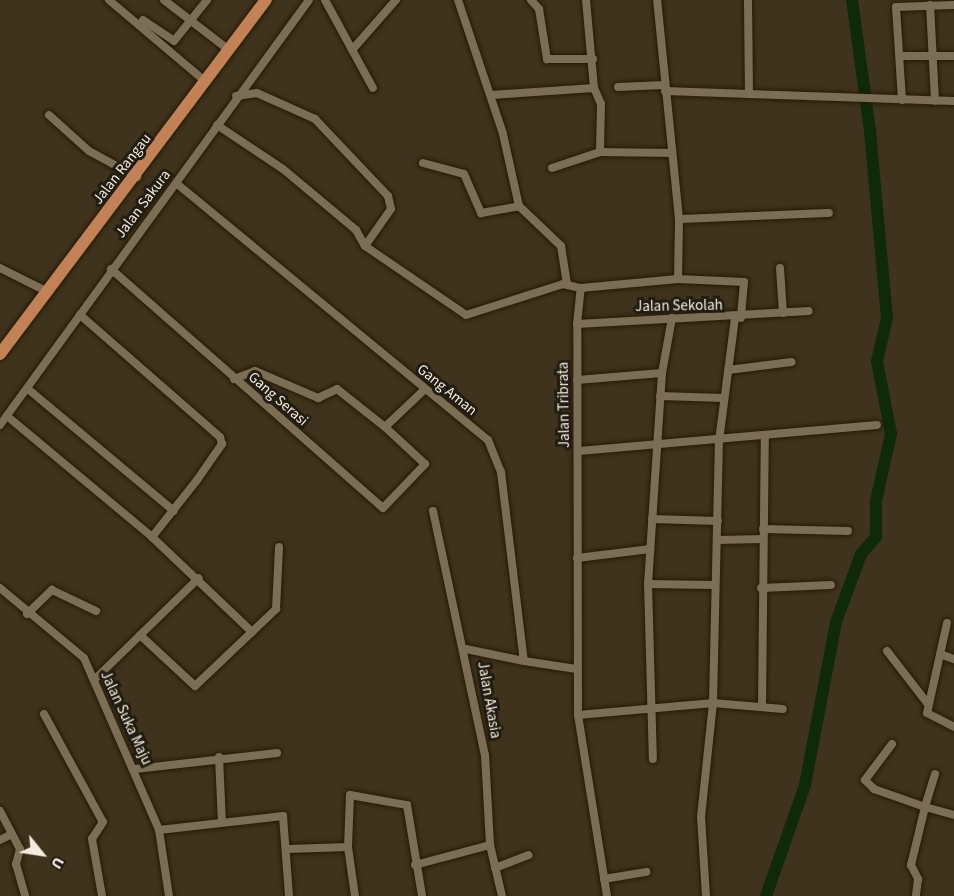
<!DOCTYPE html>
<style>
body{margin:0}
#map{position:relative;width:954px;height:896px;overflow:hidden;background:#40331d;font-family:"Source Sans 3",sans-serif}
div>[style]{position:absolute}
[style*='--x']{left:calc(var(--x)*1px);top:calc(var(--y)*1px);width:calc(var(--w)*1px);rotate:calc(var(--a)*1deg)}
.river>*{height:12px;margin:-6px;padding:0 6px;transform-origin:6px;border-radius:6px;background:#10290b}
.roads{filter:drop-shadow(0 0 2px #261a05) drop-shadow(0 0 2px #261a05)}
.street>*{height:8px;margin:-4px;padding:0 4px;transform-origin:4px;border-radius:4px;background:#7c6d55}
.primary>*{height:12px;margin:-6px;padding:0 6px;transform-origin:6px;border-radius:6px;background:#c38157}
span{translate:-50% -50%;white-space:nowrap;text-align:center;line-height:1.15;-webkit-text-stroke:6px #221c12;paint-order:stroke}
.street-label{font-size:15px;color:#f5ecdf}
.north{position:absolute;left:12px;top:824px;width:60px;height:60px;-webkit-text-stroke:4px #221c12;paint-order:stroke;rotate:120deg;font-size:16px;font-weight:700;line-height:24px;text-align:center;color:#f5ecdf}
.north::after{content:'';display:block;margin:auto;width:21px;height:27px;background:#f5ecdf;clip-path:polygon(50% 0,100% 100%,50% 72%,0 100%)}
</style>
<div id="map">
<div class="river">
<i style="--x:766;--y:896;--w:118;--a:-70.6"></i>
<i style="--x:805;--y:785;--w:166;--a:-79.2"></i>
<i style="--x:836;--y:622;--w:72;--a:-69.8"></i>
<i style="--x:861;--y:554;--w:23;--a:-49"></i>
<i style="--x:876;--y:537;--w:36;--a:-90"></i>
<i style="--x:876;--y:501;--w:69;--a:-77.4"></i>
<i style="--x:891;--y:434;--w:74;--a:-100.9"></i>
<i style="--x:877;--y:361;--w:44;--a:-76.9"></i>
<i style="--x:887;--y:318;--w:188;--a:-95.2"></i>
<i style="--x:870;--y:131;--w:132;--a:-97.8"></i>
</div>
<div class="roads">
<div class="street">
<i style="--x:109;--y:0;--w:127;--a:40.2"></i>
<i style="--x:164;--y:0;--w:82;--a:37.6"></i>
<i style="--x:325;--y:0;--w:100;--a:61.4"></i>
<i style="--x:458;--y:0;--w:141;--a:71.4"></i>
<i style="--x:503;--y:134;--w:74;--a:77.5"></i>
<i style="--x:531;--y:0;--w:12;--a:48"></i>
<i style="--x:539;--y:9;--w:51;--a:80.9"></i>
<i style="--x:547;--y:59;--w:46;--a:0"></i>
<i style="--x:586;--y:0;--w:88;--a:84.8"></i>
<i style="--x:594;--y:88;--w:17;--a:66"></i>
<i style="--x:601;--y:104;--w:48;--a:91.2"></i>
<i style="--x:748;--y:0;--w:93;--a:89.4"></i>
<i style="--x:930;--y:5;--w:96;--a:87"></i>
<i style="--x:143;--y:20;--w:37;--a:34"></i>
<i style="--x:174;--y:41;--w:53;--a:-51.2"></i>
<i style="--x:352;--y:50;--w:67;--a:-48.7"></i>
<i style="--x:900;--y:56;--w:54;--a:0"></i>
<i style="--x:618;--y:87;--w:46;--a:-2.5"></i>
<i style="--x:665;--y:91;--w:289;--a:2"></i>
<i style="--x:491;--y:95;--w:103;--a:-3.9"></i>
<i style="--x:236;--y:96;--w:21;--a:-8"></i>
<i style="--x:257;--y:93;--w:64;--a:24.1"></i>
<i style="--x:315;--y:119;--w:106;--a:46.5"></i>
<i style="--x:388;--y:196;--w:13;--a:77"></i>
<i style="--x:391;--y:209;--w:45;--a:125.1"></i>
<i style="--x:902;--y:100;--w:93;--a:-93.7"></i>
<i style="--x:896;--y:7;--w:58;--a:-2"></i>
<i style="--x:49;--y:115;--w:54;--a:42"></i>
<i style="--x:89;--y:151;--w:55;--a:28.4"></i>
<i style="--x:217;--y:125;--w:79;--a:33.7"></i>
<i style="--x:283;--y:169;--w:95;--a:39.9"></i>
<i style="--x:356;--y:230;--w:18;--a:61"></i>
<i style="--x:365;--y:246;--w:122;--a:34.3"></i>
<i style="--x:466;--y:315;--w:102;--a:-17.7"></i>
<i style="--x:563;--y:284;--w:18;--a:13"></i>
<i style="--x:423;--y:163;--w:42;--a:15"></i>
<i style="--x:464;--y:174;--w:43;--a:66.4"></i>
<i style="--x:481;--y:213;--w:39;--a:-10"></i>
<i style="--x:519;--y:206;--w:58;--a:43.6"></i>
<i style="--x:561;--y:246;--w:38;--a:81"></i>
<i style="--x:552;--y:168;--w:51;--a:-18.4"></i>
<i style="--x:600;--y:152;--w:71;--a:0.8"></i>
<i style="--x:176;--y:183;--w:404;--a:39.5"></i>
<i style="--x:488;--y:440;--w:35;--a:68"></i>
<i style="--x:501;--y:472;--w:190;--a:83.1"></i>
<i style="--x:524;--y:661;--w:53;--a:8.7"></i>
<i style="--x:679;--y:219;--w:150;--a:-2.3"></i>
<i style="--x:0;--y:268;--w:51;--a:26.6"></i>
<i style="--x:780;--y:268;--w:45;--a:86.2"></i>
<i style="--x:111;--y:269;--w:362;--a:41.3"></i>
<i style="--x:383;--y:508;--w:61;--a:-46.3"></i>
<i style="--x:425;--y:464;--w:54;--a:-137.2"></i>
<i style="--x:385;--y:427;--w:55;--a:-43.5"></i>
<i style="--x:678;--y:279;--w:66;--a:2.6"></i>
<i style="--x:744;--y:282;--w:36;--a:95"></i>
<i style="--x:577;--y:324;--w:232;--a:-3.2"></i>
<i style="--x:728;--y:370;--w:64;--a:-7.1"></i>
<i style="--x:662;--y:373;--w:56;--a:-79.7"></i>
<i style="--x:234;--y:379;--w:22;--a:-21"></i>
<i style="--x:255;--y:371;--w:69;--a:23.2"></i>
<i style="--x:318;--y:398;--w:21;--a:-25"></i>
<i style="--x:337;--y:389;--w:61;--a:38.4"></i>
<i style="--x:577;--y:380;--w:85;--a:-4.7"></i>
<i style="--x:662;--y:373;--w:211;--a:93.8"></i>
<i style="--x:648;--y:584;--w:175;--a:88.4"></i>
<i style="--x:28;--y:389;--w:190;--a:39.9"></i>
<i style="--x:660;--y:396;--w:64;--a:1.8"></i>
<i style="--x:7;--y:416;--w:189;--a:39.8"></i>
<i style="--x:152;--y:537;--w:73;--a:-51.7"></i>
<i style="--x:197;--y:480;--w:44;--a:-55.2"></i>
<i style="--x:222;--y:444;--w:7;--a:-106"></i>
<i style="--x:220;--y:437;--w:186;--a:-138.9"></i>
<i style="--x:0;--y:425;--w:525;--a:-53.98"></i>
<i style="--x:579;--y:451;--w:299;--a:-5"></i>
<i style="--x:433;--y:511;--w:249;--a:78"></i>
<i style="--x:485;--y:755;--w:90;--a:86.8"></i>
<i style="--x:490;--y:845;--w:52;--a:76.8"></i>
<i style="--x:652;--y:519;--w:66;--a:1.7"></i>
<i style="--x:763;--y:529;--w:85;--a:1.3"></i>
<i style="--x:152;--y:537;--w:138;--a:43.5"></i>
<i style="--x:717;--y:540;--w:46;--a:-1.2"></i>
<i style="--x:577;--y:558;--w:74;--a:-7"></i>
<i style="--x:648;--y:584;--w:66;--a:0.9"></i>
<i style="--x:0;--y:588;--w:109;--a:39.8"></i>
<i style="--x:84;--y:658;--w:188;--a:66.4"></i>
<i style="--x:159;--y:830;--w:67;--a:81.4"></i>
<i style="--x:761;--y:588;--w:70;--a:-2.5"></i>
<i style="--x:27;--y:614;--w:35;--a:-44"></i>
<i style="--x:52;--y:590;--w:49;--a:25.5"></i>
<i style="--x:947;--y:623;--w:92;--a:102.5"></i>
<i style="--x:927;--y:713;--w:30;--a:27"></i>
<i style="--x:140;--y:635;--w:75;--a:42.8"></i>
<i style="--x:195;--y:686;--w:112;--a:-43.5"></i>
<i style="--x:276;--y:609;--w:62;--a:-87.2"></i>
<i style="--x:466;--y:649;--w:59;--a:11.7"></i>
<i style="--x:887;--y:651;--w:67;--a:52.3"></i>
<i style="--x:940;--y:654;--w:15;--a:20"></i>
<i style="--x:94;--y:680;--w:146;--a:-44.2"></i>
<i style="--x:762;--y:707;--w:272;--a:-89.4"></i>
<i style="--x:44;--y:714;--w:123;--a:61.4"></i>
<i style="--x:103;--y:822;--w:20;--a:123"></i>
<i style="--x:92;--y:839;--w:58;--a:80"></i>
<i style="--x:578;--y:715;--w:136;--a:-5.1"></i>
<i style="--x:713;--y:703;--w:70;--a:4.9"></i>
<i style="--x:892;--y:744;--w:45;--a:126.9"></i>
<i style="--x:865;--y:780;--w:13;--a:45"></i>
<i style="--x:874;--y:789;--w:54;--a:19.4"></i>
<i style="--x:925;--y:807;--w:60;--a:103.6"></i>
<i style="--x:911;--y:865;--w:16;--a:63"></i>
<i style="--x:918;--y:879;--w:17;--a:97"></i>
<i style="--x:219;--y:757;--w:65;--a:87.4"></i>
<i style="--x:135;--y:769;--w:143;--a:-6.4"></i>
<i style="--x:935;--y:774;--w:34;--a:107"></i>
<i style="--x:925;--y:807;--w:30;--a:15"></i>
<i style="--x:0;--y:811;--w:43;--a:62.2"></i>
<i style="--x:20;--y:849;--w:16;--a:105"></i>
<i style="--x:16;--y:864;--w:33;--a:74"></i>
<i style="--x:159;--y:830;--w:125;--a:-6.4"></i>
<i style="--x:283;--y:816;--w:80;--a:85.7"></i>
<i style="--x:0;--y:840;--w:13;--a:-27"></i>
<i style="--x:348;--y:847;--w:52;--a:-87.8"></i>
<i style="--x:350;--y:795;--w:58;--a:10"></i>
<i style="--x:407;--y:805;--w:92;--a:80.6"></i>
<i style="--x:288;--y:849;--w:60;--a:-1.9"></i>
<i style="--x:348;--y:847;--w:49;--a:81.9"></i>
<i style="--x:415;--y:865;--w:78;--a:-14.9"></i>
<i style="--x:495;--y:868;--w:36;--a:-21"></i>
<i style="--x:604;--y:879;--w:43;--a:-9.5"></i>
<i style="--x:607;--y:896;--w:183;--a:-99.1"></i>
<i style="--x:578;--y:715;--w:391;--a:-90.1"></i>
<i style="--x:577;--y:324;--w:36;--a:-84"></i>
<i style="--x:581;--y:288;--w:97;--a:-5.3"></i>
<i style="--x:678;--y:279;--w:60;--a:-89"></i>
<i style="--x:679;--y:219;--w:220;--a:-95.7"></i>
<i style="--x:706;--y:896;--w:79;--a:-93.6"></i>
<i style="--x:701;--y:817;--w:115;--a:-84"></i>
<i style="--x:713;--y:703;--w:262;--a:-88.7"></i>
<i style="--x:719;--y:441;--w:124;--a:-82.6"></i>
</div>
<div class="primary">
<i style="--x:0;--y:354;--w:443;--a:-53.1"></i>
</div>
</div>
<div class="street-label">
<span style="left:122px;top:169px;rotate:-52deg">Jalan Rangau</span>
<span style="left:143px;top:204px;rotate:-53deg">Jalan Sakura</span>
<span style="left:679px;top:306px;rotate:-1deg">Jalan Sekolah</span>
<span style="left:447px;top:390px;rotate:39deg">Gang Aman</span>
<span style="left:278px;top:399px;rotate:41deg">Gang Serasi</span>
<span style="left:564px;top:405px;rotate:-91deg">Jalan Tribrata</span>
<span style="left:489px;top:700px;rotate:80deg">Jalan Akasia</span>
<span style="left:126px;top:718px;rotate:65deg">Jalan Suka Maju</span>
</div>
<div class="north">U</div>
</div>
